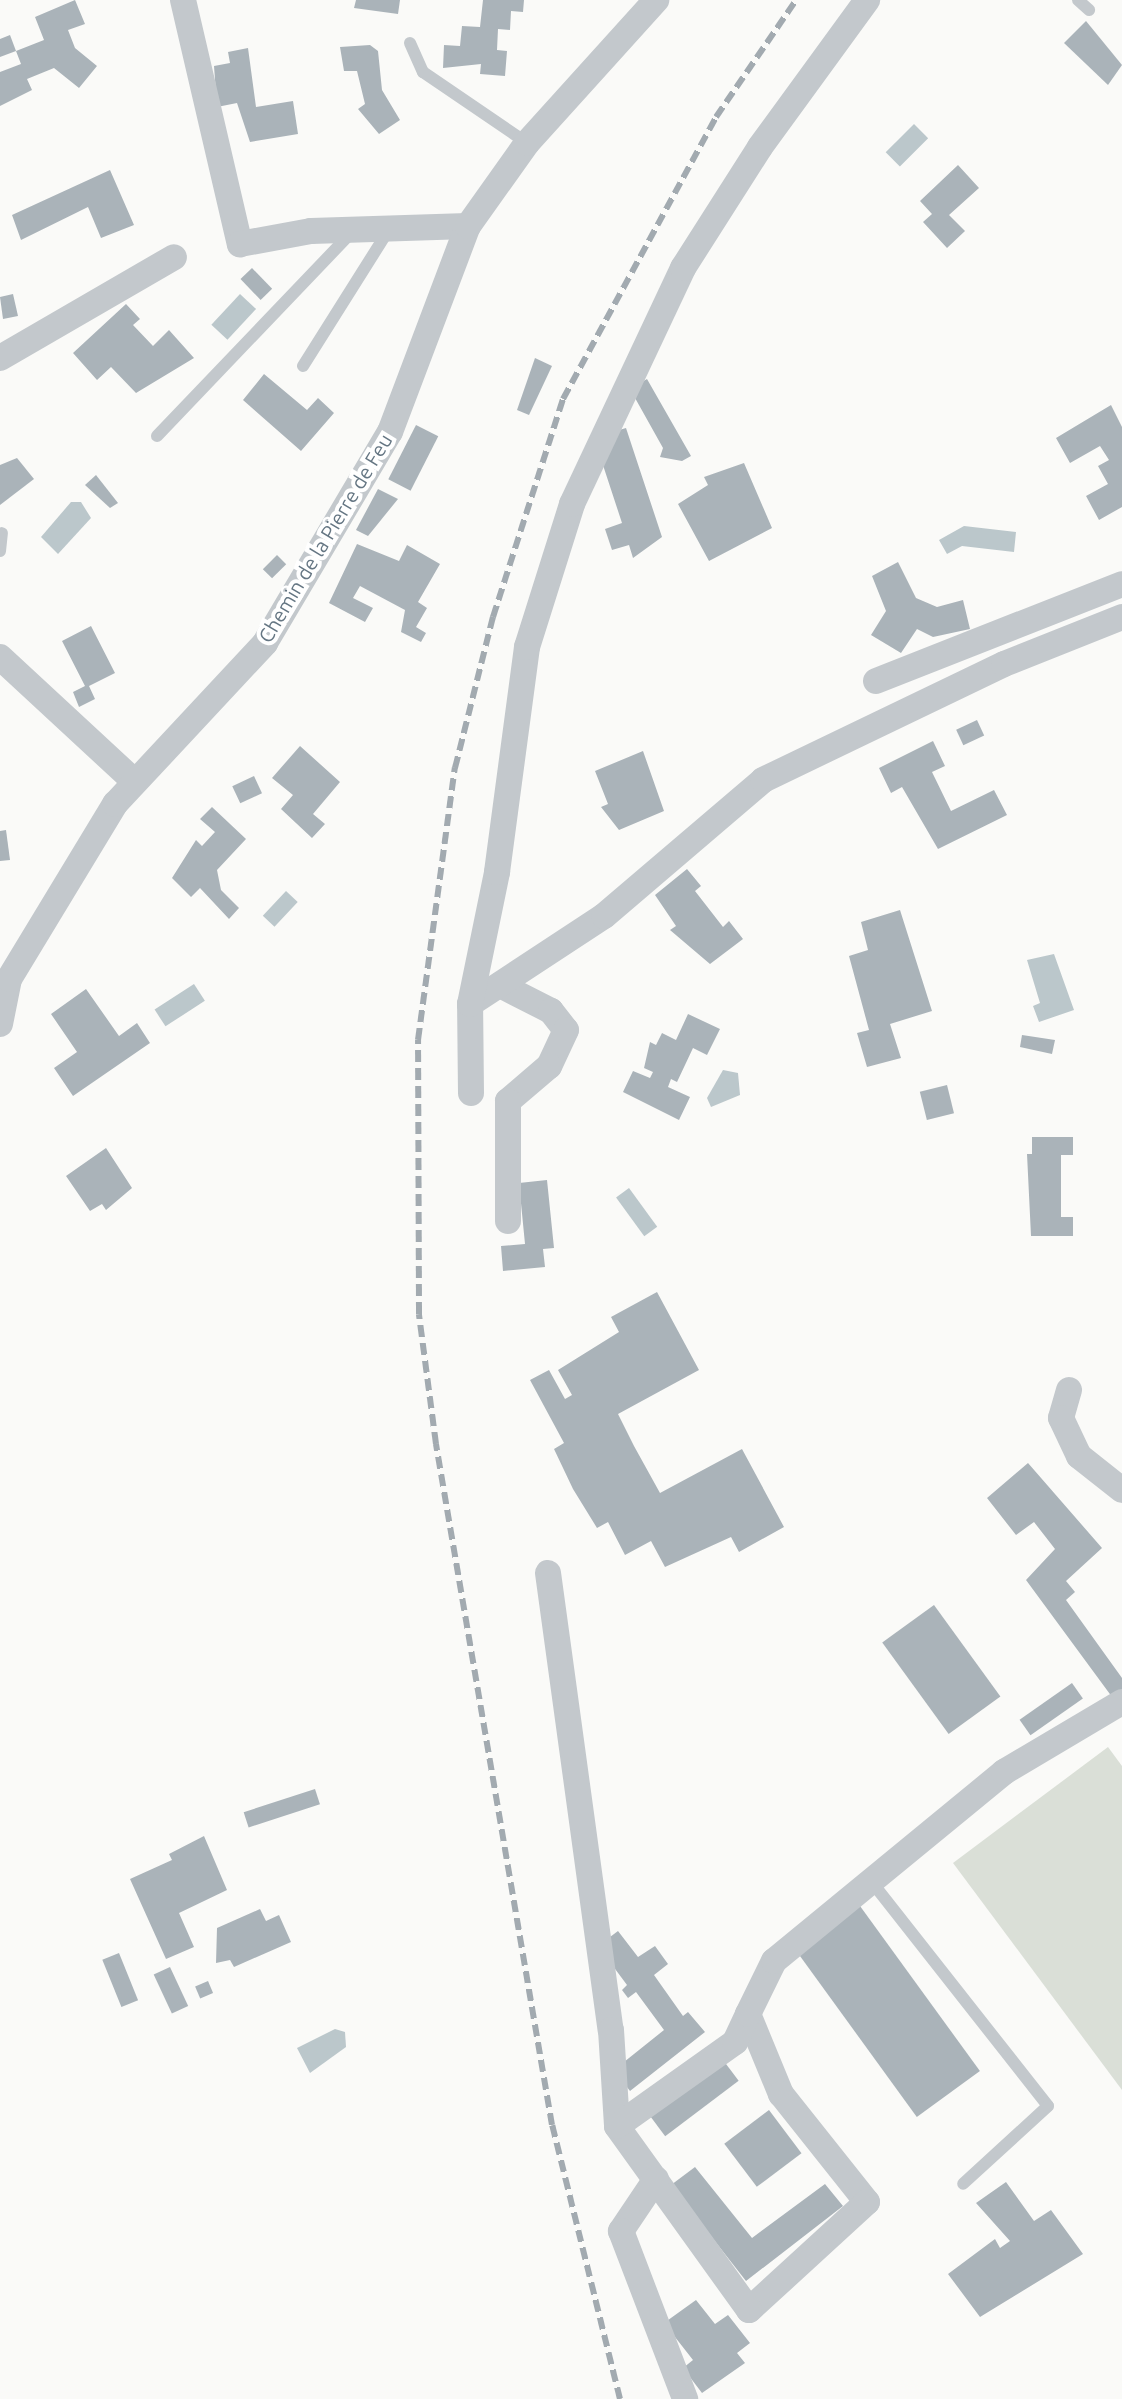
<!DOCTYPE html>
<style>
body{margin:0}
#map{position:relative;width:1122px;height:2399px;overflow:hidden;background:#fafaf8;font-family:Ubuntu,sans-serif}
div>[style]{position:absolute}
[style*='--x']{left:calc(var(--x)*1px);top:calc(var(--y)*1px);width:calc(var(--w)*1px);rotate:calc(var(--a)*1deg)}
.green>*{inset:0;background:#dadfd7}
.water>*{inset:0;background:#bbc7cb;transform-origin:0 0}
.building>*{inset:0;background:#aab3b9;transform-origin:0 0}
.lane>*{height:12px;margin:-6px;padding:0 6px;transform-origin:6px;border-radius:6px;background:#c3c8cc}
.street>*{height:26px;margin:-13px;padding:0 13px;transform-origin:13px;border-radius:13px;background:#c3c8cc}
.rail>*{height:6px;margin-top:-3px;transform-origin:0;background:repeating-linear-gradient(90deg,#a2aab0 0 12px,transparent 0 18px)}
span{translate:-50% -50%;white-space:nowrap;text-align:center;line-height:1.15;-webkit-text-stroke:8px #fff;paint-order:stroke}
.street-label{font-size:20px;color:#657683}
</style>
<div id="map">
<div class="green">
<i style="clip-path:polygon(1108px 1747px,1122px 1766px,1122px 2090px,953px 1863px)"></i>
</div>
<div class="water">
<i style="left:914px;top:124px;width:20px;height:40px;rotate:45deg"></i>
<i style="left:240px;top:294px;width:22px;height:42px;rotate:43deg"></i>
<i style="clip-path:polygon(71px 502px,81px 502px,91px 518px,58px 554px,41px 537px)"></i>
<i style="clip-path:polygon(964px 526px,1016px 532px,1014px 552px,962px 546px,947px 554px,939px 540px)"></i>
<i style="left:286px;top:891px;width:16px;height:34px;rotate:43deg"></i>
<i style="clip-path:polygon(1054px 954px,1074px 1010px,1039px 1022px,1033px 1006px,1040px 1003px,1027px 960px)"></i>
<i style="left:194px;top:984px;width:20px;height:47px;rotate:57deg"></i>
<i style="clip-path:polygon(723px 1070px,738px 1073px,740px 1095px,711px 1107px,707px 1098px)"></i>
<i style="left:629px;top:1188px;width:48px;height:16px;rotate:54deg"></i>
<i style="clip-path:polygon(335px 2029px,345px 2032px,346px 2047px,310px 2073px,297px 2048px)"></i>
</div>
<div class="building">
<i style="clip-path:polygon(75px 0,85px 24px,68px 30px,75px 48px,97px 66px,79px 88px,54px 68px,27px 79px,32px 90px,0 106px,0 72px,21px 64px,16px 51px,44px 40px,35px 17px)"></i>
<i style="clip-path:polygon(356px 0,400px 0,398px 14px,354px 8px)"></i>
<i style="clip-path:polygon(483px 0,524px 0,523px 12px,511px 11px,510px 30px,498px 29px,497px 50px,507px 51px,505px 76px,480px 74px,481px 64px,443px 68px,444px 45px,460px 46px,462px 26px,480px 27px)"></i>
<i style="clip-path:polygon(1086px 21px,1122px 65px,1108px 85px,1064px 43px)"></i>
<i style="clip-path:polygon(10px 35px,16px 51px,0 57px,0 39px)"></i>
<i style="clip-path:polygon(370px 45px,378px 51px,382px 90px,400px 120px,379px 134px,358px 109px,365px 104px,357px 71px,344px 71px,340px 47px)"></i>
<i style="clip-path:polygon(248px 48px,256px 107px,293px 101px,298px 134px,250px 142px,237px 103px,217px 107px,214px 66px,230px 63px,228px 52px)"></i>
<i style="clip-path:polygon(958px 165px,979px 188px,949px 215px,965px 231px,947px 248px,923px 222px,932px 214px,920px 201px)"></i>
<i style="clip-path:polygon(110px 170px,134px 225px,101px 238px,88px 207px,21px 240px,12px 215px)"></i>
<i style="left:252px;top:268px;width:29px;height:16px;rotate:46deg"></i>
<i style="clip-path:polygon(13px 294px,18px 316px,3px 319px,0 297px)"></i>
<i style="clip-path:polygon(126px 304px,140px 319px,133px 325px,153px 346px,169px 330px,194px 358px,136px 393px,111px 367px,97px 380px,73px 353px)"></i>
<i style="clip-path:polygon(535px 358px,552px 366px,529px 415px,517px 410px)"></i>
<i style="clip-path:polygon(264px 374px,307px 410px,318px 398px,334px 413px,301px 451px,243px 400px)"></i>
<i style="clip-path:polygon(647px 379px,691px 456px,682px 461px,660px 457px,663px 448px,630px 389px)"></i>
<i style="clip-path:polygon(1111px 405px,1122px 427px,1122px 507px,1099px 520px,1086px 496px,1108px 484px,1098px 466px,1109px 460px,1100px 446px,1070px 463px,1056px 438px)"></i>
<i style="left:416px;top:425px;width:25px;height:61px;rotate:27deg"></i>
<i style="clip-path:polygon(626px 428px,662px 537px,633px 558px,629px 545px,612px 550px,605px 529px,622px 523px,600px 456px,609px 433px)"></i>
<i style="clip-path:polygon(17px 458px,34px 479px,0 505px,0 465px)"></i>
<i style="clip-path:polygon(744px 463px,772px 528px,709px 561px,678px 504px,708px 485px,704px 477px)"></i>
<i style="clip-path:polygon(96px 475px,118px 503px,110px 508px,85px 485px)"></i>
<i style="clip-path:polygon(378px 489px,398px 499px,368px 536px,356px 530px)"></i>
<i style="clip-path:polygon(357px 544px,399px 561px,407px 545px,440px 564px,418px 602px,427px 608px,416px 627px,426px 633px,421px 642px,401px 632px,405px 610px,360px 586px,353px 598px,373px 608px,365px 622px,329px 603px)"></i>
<i style="left:277px;top:555px;width:13px;height:20px;rotate:45deg"></i>
<i style="clip-path:polygon(898px 562px,916px 598px,937px 607px,963px 600px,970px 629px,933px 637px,917px 629px,901px 653px,871px 635px,886px 611px,872px 576px)"></i>
<i style="clip-path:polygon(91px 626px,115px 673px,89px 686px,95px 699px,79px 707px,73px 692px,85px 686px,62px 641px)"></i>
<i style="left:977px;top:720px;width:17px;height:23px;rotate:65deg"></i>
<i style="clip-path:polygon(933px 741px,945px 766px,932px 772px,951px 811px,994px 790px,1007px 815px,938px 849px,902px 787px,891px 793px,879px 768px)"></i>
<i style="clip-path:polygon(300px 746px,340px 782px,313px 814px,325px 824px,312px 838px,281px 809px,293px 795px,272px 778px)"></i>
<i style="clip-path:polygon(643px 751px,664px 811px,619px 830px,601px 807px,608px 804px,595px 771px)"></i>
<i style="left:254px;top:776px;width:19px;height:24px;rotate:65deg"></i>
<i style="clip-path:polygon(212px 807px,246px 839px,217px 870px,221px 890px,239px 908px,229px 919px,200px 888px,191px 897px,172px 878px,196px 840px,202px 846px,215px 832px,200px 819px)"></i>
<i style="clip-path:polygon(6px 830px,10px 860px,0 861px,0 831px)"></i>
<i style="clip-path:polygon(687px 869px,701px 886px,695px 891px,723px 927px,729px 921px,743px 939px,710px 964px,670px 930px,676px 926px,655px 895px)"></i>
<i style="clip-path:polygon(900px 910px,932px 1011px,890px 1024px,901px 1058px,867px 1067px,857px 1033px,869px 1030px,849px 956px,868px 950px,861px 922px)"></i>
<i style="clip-path:polygon(86px 989px,119px 1036px,137px 1023px,150px 1043px,73px 1096px,54px 1068px,77px 1052px,51px 1014px)"></i>
<i style="clip-path:polygon(688px 1014px,720px 1029px,707px 1055px,693px 1048px,677px 1082px,671px 1079px,668px 1087px,690px 1097px,679px 1120px,623px 1092px,633px 1071px,650px 1078px,653px 1072px,644px 1068px,650px 1042px,656px 1045px,662px 1033px,676px 1040px)"></i>
<i style="clip-path:polygon(1022px 1035px,1055px 1040px,1052px 1054px,1020px 1047px)"></i>
<i style="left:947px;top:1085px;width:29px;height:28px;rotate:76deg"></i>
<i style="clip-path:polygon(1032px 1137px,1073px 1137px,1073px 1155px,1061px 1155px,1061px 1217px,1073px 1217px,1073px 1236px,1031px 1236px,1027px 1154px,1032px 1154px)"></i>
<i style="clip-path:polygon(106px 1148px,132px 1188px,106px 1210px,102px 1204px,90px 1211px,66px 1176px)"></i>
<i style="clip-path:polygon(547px 1180px,554px 1248px,543px 1249px,545px 1267px,503px 1271px,501px 1246px,525px 1244px,519px 1183px)"></i>
<i style="clip-path:polygon(657px 1292px,699px 1370px,618px 1414px,634px 1446px,660px 1493px,742px 1449px,784px 1527px,739px 1552px,731px 1537px,665px 1567px,651px 1541px,625px 1555px,608px 1522px,597px 1528px,573px 1489px,554px 1449px,564px 1443px,530px 1380px,549px 1370px,565px 1399px,572px 1395px,558px 1370px,619px 1332px,611px 1317px)"></i>
<i style="clip-path:polygon(1028px 1463px,1102px 1548px,1066px 1581px,1075px 1592px,1066px 1600px,1122px 1678px,1122px 1695px,1115px 1701px,1026px 1580px,1055px 1549px,1034px 1522px,1016px 1535px,987px 1498px)"></i>
<i style="left:934px;top:1605px;width:113px;height:64px;rotate:54deg"></i>
<i style="left:1072px;top:1683px;width:19px;height:64px;rotate:55deg"></i>
<i style="left:315px;top:1789px;width:16px;height:75px;rotate:72deg"></i>
<i style="clip-path:polygon(204px 1836px,227px 1890px,179px 1913px,194px 1947px,166px 1959px,130px 1879px,172px 1860px,169px 1854px)"></i>
<i style="left:860px;top:1906px;width:204px;height:78px;rotate:54deg"></i>
<i style="clip-path:polygon(260px 1909px,266px 1921px,279px 1915px,291px 1942px,234px 1967px,230px 1960px,216px 1963px,217px 1928px)"></i>
<i style="clip-path:polygon(618px 1931px,638px 1957px,655px 1946px,668px 1964px,654px 1975px,683px 2016px,688px 2012px,705px 2032px,630px 2091px,614px 2070px,664px 2030px,636px 1992px,628px 1998px,622px 1990px,627px 1985px,598px 1946px)"></i>
<i style="left:119px;top:1953px;width:51px;height:18px;rotate:68deg"></i>
<i style="left:170px;top:1967px;width:43px;height:18px;rotate:65deg"></i>
<i style="left:208px;top:1981px;width:13px;height:14px;rotate:67deg"></i>
<i style="left:723px;top:2060px;width:26px;height:92px;rotate:53deg"></i>
<i style="left:769px;top:2110px;width:54px;height:56px;rotate:53deg"></i>
<i style="clip-path:polygon(695px 2167px,752px 2238px,825px 2184px,843px 2206px,746px 2281px,671px 2185px)"></i>
<i style="clip-path:polygon(1006px 2182px,1034px 2221px,1051px 2210px,1083px 2254px,980px 2317px,948px 2274px,995px 2239px,1000px 2248px,1010px 2241px,976px 2203px)"></i>
<i style="clip-path:polygon(696px 2300px,715px 2324px,728px 2315px,750px 2343px,737px 2353px,745px 2363px,702px 2393px,683px 2368px,693px 2360px,664px 2323px)"></i>
</div>
<div class="lane">
<i style="--x:1078;--y:0;--w:15;--a:42"></i>
<i style="--x:410;--y:43;--w:32;--a:66"></i>
<i style="--x:423;--y:72;--w:126;--a:34.3"></i>
<i style="--x:303;--y:366;--w:160;--a:-57.8"></i>
<i style="--x:157;--y:436;--w:282;--a:-46.3"></i>
<i style="--x:0;--y:551;--w:18;--a:-84"></i>
<i style="--x:871;--y:1881;--w:286;--a:51.8"></i>
<i style="--x:1048;--y:2106;--w:115;--a:137.5"></i>
</div>
<div class="street">
<i style="--x:183;--y:0;--w:251;--a:76.9"></i>
<i style="--x:240;--y:244;--w:72;--a:-10.4"></i>
<i style="--x:311;--y:231;--w:157;--a:-1.8"></i>
<i style="--x:0;--y:358;--w:201;--a:-30.1"></i>
<i style="--x:0;--y:657;--w:184;--a:42.8"></i>
<i style="--x:876;--y:681;--w:264;--a:-21.5"></i>
<i style="--x:500;--y:985;--w:57;--a:27"></i>
<i style="--x:551;--y:1011;--w:24;--a:52"></i>
<i style="--x:566;--y:1030;--w:40;--a:115"></i>
<i style="--x:549;--y:1066;--w:54;--a:139.5"></i>
<i style="--x:508;--y:1101;--w:120;--a:90"></i>
<i style="--x:470;--y:1004;--w:160;--a:-33.3"></i>
<i style="--x:604;--y:916;--w:209;--a:-40.5"></i>
<i style="--x:763;--y:780;--w:267;--a:-25.7"></i>
<i style="--x:1004;--y:664;--w:127;--a:-21.7"></i>
<i style="--x:0;--y:1024;--w:46;--a:-78.7"></i>
<i style="--x:9;--y:979;--w:205;--a:-58.8"></i>
<i style="--x:115;--y:804;--w:220;--a:-47"></i>
<i style="--x:265;--y:643;--w:245;--a:-59.4"></i>
<i style="--x:390;--y:432;--w:220;--a:-69.3"></i>
<i style="--x:468;--y:226;--w:102;--a:-54.6"></i>
<i style="--x:527;--y:143;--w:193;--a:-47.9"></i>
<i style="--x:471;--y:1093;--w:89;--a:-90.6"></i>
<i style="--x:470;--y:1004;--w:135;--a:-78.4"></i>
<i style="--x:497;--y:872;--w:227;--a:-82.4"></i>
<i style="--x:527;--y:647;--w:150;--a:-72.5"></i>
<i style="--x:572;--y:504;--w:261;--a:-64.8"></i>
<i style="--x:683;--y:268;--w:143;--a:-57.5"></i>
<i style="--x:760;--y:147;--w:182;--a:-53.9"></i>
<i style="--x:1069;--y:1390;--w:29;--a:106"></i>
<i style="--x:1061;--y:1418;--w:42;--a:64.7"></i>
<i style="--x:1079;--y:1456;--w:55;--a:38.3"></i>
<i style="--x:548;--y:1573;--w:461;--a:82.2"></i>
<i style="--x:611;--y:2030;--w:96;--a:86.4"></i>
<i style="--x:748;--y:2014;--w:87;--a:67.6"></i>
<i style="--x:781;--y:2094;--w:138;--a:51.5"></i>
<i style="--x:867;--y:2202;--w:160;--a:137.5"></i>
<i style="--x:749;--y:2310;--w:226;--a:-125.7"></i>
<i style="--x:617;--y:2126;--w:145;--a:-35.4"></i>
<i style="--x:735;--y:2042;--w:31;--a:-65"></i>
<i style="--x:748;--y:2014;--w:59;--a:-63.9"></i>
<i style="--x:774;--y:1961;--w:298;--a:-39.4"></i>
<i style="--x:1004;--y:1772;--w:137;--a:-30.7"></i>
<i style="--x:656;--y:2179;--w:63;--a:123.9"></i>
<i style="--x:621;--y:2231;--w:180;--a:69.1"></i>
</div>
<div class="rail">
<i style="--x:620;--y:2399;--w:282;--a:-103.9"></i>
<i style="--x:552;--y:2125;--w:691;--a:-99.67"></i>
<i style="--x:436;--y:1444;--w:131;--a:-97.5"></i>
<i style="--x:419;--y:1314;--w:274;--a:-90.2"></i>
<i style="--x:418;--y:1040;--w:275;--a:-82.3"></i>
<i style="--x:455;--y:768;--w:156;--a:-75.9"></i>
<i style="--x:493;--y:617;--w:229;--a:-72.2"></i>
<i style="--x:563;--y:399;--w:321;--a:-61.5"></i>
<i style="--x:716;--y:117;--w:142;--a:-55.6"></i>
</div>
<div class="street-label">
<span style="left:325px;top:538px;rotate:-59deg">Chemin de la Pierre de Feu</span>
</div>
</div>
